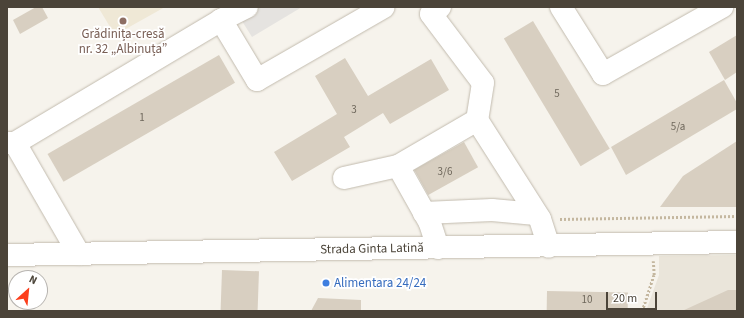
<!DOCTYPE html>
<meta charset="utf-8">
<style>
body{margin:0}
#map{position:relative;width:744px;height:318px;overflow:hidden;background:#f6f3ec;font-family:"Source Sans 3",sans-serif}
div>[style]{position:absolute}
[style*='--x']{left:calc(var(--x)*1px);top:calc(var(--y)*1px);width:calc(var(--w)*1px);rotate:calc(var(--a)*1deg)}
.residential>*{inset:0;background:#eae5da}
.education>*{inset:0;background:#efe8d6}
.parking>*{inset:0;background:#e5e3e0}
.building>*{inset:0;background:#d8cfc1;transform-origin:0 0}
.path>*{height:2.5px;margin-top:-1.25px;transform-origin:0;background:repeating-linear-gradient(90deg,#c4b79f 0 2px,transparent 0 4px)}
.roads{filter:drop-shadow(0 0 1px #c2bbae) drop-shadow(0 0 1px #c2bbae)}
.minor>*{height:22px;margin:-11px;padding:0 11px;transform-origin:11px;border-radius:11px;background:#fff}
.dots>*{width:11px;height:11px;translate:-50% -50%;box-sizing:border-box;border:2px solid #fff;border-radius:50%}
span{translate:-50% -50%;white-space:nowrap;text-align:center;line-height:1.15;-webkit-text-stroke:3.5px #fff;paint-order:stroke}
.number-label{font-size:11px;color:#6e675b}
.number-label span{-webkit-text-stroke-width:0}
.education-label{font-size:13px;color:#785e54}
.street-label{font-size:13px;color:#4b4439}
.shop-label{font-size:13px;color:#366cbe}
.left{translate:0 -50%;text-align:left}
.frame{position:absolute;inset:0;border:8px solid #4b4439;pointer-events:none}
.north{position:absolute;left:8px;top:270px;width:40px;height:40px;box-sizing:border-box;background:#fff;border:1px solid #b7b4b0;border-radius:50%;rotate:27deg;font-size:11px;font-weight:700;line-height:16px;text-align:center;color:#4b4439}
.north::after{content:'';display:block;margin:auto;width:14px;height:18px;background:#fc3f1d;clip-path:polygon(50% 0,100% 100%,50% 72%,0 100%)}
.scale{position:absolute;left:606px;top:292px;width:51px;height:18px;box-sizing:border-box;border:2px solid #4b4439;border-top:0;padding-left:5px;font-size:12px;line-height:14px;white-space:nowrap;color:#4b4439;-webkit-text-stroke:3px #fff;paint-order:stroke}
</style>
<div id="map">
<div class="residential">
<i style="clip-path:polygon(737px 255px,737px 311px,646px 311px,659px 275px,659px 256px)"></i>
</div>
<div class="education">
<i style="clip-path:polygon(98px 7px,165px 7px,115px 35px)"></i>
</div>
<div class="parking">
<i style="clip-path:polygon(247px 7px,302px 7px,252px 37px,237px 13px)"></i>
</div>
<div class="building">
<i style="clip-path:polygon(36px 7px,42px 7px,48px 18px,20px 34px,13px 20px)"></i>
<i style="left:533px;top:21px;width:149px;height:34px;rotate:59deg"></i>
<i style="clip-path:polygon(737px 35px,737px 72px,725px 80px,709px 52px)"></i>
<i style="left:219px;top:55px;width:32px;height:198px;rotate:60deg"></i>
<i style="clip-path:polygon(345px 58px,368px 96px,431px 59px,449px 90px,390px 124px,383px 113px,344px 137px,350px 147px,292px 181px,274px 152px,337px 114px,315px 76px)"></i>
<i style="clip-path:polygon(724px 80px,737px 103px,737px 109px,626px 175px,611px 147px)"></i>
<i style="clip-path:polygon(737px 141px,737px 207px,660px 207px,683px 176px)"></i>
<i style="left:464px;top:142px;width:29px;height:57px;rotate:61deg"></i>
<i style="left:222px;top:270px;width:37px;height:41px;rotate:2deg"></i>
<i style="clip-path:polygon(728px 290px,737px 290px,737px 311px,682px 311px)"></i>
<i style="left:547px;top:291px;width:81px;height:20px;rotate:1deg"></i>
<i style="clip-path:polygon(318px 298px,361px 300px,361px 311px,311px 311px)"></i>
</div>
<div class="path">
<i style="--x:560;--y:219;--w:177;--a:-1"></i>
<i style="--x:642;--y:311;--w:38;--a:-72"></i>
<i style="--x:654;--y:275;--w:14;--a:-94"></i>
</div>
<div class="roads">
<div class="minor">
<i style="--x:440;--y:7;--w:11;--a:142"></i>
<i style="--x:431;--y:14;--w:86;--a:53"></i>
<i style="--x:483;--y:83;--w:37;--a:99"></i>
<i style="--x:477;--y:120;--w:117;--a:57.5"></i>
<i style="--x:540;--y:219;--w:29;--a:72"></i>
<i style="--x:561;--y:7;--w:79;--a:57.9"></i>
<i style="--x:603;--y:74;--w:137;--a:-29.4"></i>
<i style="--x:221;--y:20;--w:29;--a:-27"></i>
<i style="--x:7;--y:143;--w:8;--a:0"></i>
<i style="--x:15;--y:143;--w:240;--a:-30.8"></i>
<i style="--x:221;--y:20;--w:70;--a:59"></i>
<i style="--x:257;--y:80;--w:146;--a:-29.9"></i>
<i style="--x:15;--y:143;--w:128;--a:60"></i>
<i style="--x:344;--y:178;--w:55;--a:-12.5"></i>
<i style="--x:424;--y:213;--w:68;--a:-2.5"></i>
<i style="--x:492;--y:210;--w:44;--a:5.2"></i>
<i style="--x:438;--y:248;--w:26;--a:-108"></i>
<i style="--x:430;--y:223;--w:65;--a:-119.3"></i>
<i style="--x:398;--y:166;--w:91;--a:-30.2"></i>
<i style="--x:7;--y:255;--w:730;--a:-1.02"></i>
</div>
</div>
<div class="dots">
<i style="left:123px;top:21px;background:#8d6e63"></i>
<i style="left:326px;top:283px;background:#3f7fe0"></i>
</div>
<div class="number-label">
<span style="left:557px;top:94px">5</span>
<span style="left:354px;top:110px">3</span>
<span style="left:142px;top:118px">1</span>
<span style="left:678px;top:127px">5/a</span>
<span style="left:445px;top:172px">3/6</span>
<span style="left:587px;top:300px">10</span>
</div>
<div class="education-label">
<span style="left:123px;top:42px">Grădinița-cresă<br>nr. 32 „Albinuța”</span>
</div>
<div class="street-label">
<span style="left:372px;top:249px;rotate:-1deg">Strada Ginta Latină</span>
</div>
<div class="shop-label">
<span class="left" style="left:334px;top:283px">Alimentara 24/24</span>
</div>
<div class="frame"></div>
<div class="north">N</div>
<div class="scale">20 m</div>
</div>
